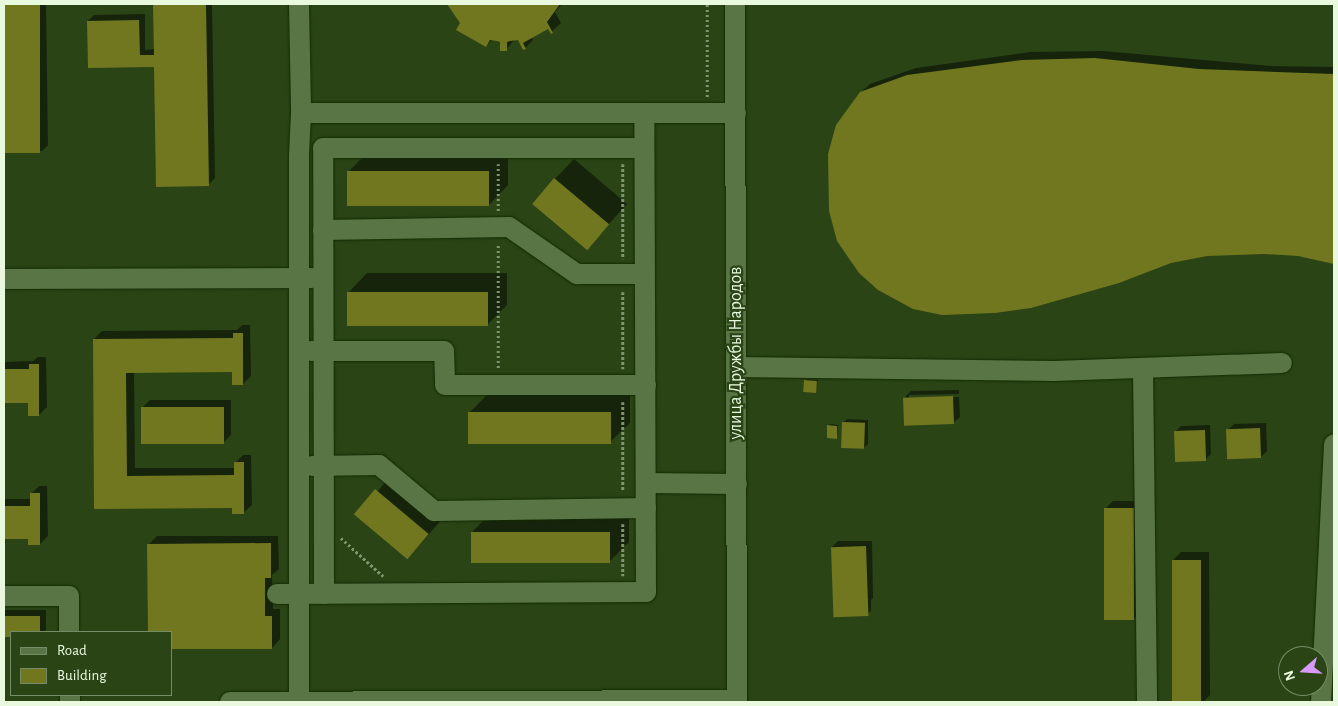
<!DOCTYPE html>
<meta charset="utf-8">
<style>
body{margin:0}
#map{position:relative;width:1338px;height:706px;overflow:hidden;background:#2a4416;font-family:"Alegreya Sans",sans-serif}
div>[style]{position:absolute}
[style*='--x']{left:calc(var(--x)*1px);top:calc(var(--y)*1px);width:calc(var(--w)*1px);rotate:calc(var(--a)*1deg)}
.shadow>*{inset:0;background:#0007;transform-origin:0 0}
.building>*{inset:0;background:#70771f;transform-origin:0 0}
.path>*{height:2.5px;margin-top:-1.25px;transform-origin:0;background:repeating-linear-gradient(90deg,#7f9570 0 2.5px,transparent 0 5px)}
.roads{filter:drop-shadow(0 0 1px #122a00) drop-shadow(0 0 1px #122a00)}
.minor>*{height:20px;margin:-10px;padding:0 10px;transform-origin:10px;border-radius:10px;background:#597545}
span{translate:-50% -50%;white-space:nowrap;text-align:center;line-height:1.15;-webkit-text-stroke:4.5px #2a4416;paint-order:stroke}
.street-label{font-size:18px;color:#e8f9de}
.frame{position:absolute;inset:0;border:5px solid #e8f9de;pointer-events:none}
.legend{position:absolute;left:10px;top:631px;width:162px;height:65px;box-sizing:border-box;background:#2a4416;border:1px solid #768c66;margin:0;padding:6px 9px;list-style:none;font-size:15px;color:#e8f9de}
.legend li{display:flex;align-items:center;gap:10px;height:25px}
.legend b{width:25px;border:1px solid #768c66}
.north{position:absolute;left:1278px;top:646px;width:50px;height:50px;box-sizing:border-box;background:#2a4416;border:1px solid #768c66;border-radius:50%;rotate:251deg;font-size:14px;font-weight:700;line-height:20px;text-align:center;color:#e8f9de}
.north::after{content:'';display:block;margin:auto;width:18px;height:22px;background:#d89af8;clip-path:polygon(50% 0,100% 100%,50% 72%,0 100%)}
</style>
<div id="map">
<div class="shadow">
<i style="clip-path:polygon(4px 4px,46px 4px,48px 145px,42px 151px,4px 152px)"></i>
<i style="clip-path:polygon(155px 4px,212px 4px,215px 178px,209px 184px,156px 66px,88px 21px,94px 15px,145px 14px,145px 50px,155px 49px)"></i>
<i style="clip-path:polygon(449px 4px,562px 4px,555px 12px,561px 23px,551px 32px,548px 27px,532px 37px,533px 40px,525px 48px,518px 39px,515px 39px,506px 50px,501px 41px,493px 39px,486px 46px,461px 23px)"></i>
<i style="clip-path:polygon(1103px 51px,1271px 66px,1334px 67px,1334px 263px,1298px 255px,1264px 253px,1207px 254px,861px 92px,870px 84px,916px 68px,1030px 52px)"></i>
<i style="clip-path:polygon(368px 152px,508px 152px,508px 185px,489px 205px,348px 172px)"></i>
<i style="clip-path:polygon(574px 159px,627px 204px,587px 248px,555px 179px)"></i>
<i style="clip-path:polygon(367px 273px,507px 273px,507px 305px,488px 324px,348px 293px)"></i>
<i style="clip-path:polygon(242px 325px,250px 325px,251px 376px,243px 384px,233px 371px,134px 371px,135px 468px,235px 468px,235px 463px,243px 455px,251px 455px,252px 505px,243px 513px,234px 507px,95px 507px,94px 339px,102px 331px,237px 330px)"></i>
<i style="clip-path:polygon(38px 357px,46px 357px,47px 407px,39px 415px,29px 402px,4px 402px,4px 362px,33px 361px)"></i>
<i style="clip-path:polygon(807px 379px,818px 380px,816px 391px,805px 381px)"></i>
<i style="clip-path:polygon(959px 390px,959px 394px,909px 395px,909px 398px,959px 397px,960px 417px,953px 423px,905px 397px,911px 391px)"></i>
<i style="clip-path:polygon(489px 393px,630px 393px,630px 423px,610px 442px,469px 413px)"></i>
<i style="clip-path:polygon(150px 400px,231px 400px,231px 435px,223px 443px,142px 408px)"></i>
<i style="clip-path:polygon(847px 419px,868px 420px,868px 444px,864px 448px,843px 423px)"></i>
<i style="clip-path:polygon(1266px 423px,1267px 451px,1261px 457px,1228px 430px,1234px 424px)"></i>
<i style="clip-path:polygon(830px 424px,838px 425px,837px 437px,828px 426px)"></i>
<i style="clip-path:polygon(1210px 425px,1211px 454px,1205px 460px,1175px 432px,1181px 426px)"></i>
<i style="left:396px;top:470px;width:67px;height:59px;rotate:41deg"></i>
<i style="clip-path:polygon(39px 486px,47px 486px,48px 536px,40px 544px,30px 538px,4px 538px,4px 499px,31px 499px,31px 494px)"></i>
<i style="clip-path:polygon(1113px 501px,1142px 501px,1142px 610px,1134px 618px,1105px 509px)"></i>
<i style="clip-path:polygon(491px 513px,629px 513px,629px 542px,609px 562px,472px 532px)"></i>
<i style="clip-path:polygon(157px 536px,278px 536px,279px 569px,272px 575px,273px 609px,280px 609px,280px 639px,272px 648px,171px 632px,149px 632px,149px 544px)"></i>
<i style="clip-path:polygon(838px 541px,872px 541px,873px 598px,871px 600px,871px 611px,867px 614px,832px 547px)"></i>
<i style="clip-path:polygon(1181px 552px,1209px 552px,1210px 695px,1203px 702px,1174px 702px,1173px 560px)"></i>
<i style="clip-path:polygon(4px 610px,46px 610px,46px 630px,44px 632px,11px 632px,11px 636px,4px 636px)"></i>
</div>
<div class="building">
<i style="left:4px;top:4px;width:36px;height:149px"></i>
<i style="clip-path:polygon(153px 4px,206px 4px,209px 186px,156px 187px,154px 67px,88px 68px,87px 21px,139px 20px,140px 55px,154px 55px)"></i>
<i style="clip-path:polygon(447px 4px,560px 4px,547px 22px,553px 33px,551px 34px,548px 29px,523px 43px,526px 49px,523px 50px,518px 40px,510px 41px,507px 42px,507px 51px,500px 51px,500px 42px,497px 41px,490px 40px,486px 47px,456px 30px,460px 23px)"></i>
<i style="clip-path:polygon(1095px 58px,1199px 69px,1334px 74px,1334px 264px,1298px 256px,1264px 254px,1207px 256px,1171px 263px,1119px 283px,1031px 308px,995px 313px,942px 315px,913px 309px,878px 290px,859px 273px,837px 241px,829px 211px,828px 154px,836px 125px,860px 92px,907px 75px,1022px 60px)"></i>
<i style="left:347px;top:171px;width:142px;height:35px"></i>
<i style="left:554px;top:178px;width:72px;height:34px;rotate:40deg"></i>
<i style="left:347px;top:292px;width:141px;height:34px"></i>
<i style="clip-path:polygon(233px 333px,243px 333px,243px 385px,232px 385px,232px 372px,126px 373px,127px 476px,234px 475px,234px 462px,244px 462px,244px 514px,232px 514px,232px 508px,94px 509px,93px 339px,233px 338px)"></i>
<i style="clip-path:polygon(29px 364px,39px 364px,39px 416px,28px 416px,28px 403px,4px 403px,4px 369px,29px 369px)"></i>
<i style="left:804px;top:380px;width:13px;height:12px;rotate:4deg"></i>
<i style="left:953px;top:396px;width:28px;height:50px;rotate:88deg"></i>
<i style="left:141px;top:407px;width:83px;height:37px"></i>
<i style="left:468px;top:412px;width:143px;height:32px"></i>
<i style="left:842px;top:422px;width:23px;height:26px;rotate:2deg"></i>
<i style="clip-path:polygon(827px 425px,837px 426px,837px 439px,827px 438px)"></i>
<i style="left:1260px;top:428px;width:30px;height:34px;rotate:88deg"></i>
<i style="left:1205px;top:430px;width:31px;height:31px;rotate:88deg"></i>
<i style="left:375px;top:489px;width:70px;height:33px;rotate:40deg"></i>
<i style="clip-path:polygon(30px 493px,40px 493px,40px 545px,28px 545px,28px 539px,4px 539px,4px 506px,30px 506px)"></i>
<i style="left:1104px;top:508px;width:30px;height:112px"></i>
<i style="left:471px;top:532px;width:139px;height:31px"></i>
<i style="clip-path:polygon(271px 543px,271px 578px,265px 578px,265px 616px,272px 616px,272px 649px,171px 649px,171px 632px,148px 632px,147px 544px)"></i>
<i style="left:866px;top:546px;width:70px;height:35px;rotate:88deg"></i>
<i style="left:1172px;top:560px;width:29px;height:142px"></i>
<i style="clip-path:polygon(4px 616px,40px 616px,40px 632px,11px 632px,11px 637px,4px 637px)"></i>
</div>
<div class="path">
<i style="--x:707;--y:97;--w:93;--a:-90"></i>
<i style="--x:623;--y:164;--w:95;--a:90"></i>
<i style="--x:498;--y:211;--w:47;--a:-90"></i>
<i style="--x:623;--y:292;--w:77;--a:90"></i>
<i style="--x:498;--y:368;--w:124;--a:-90"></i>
<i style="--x:623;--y:402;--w:89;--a:90"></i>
<i style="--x:623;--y:524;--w:52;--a:90"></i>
<i style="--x:341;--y:538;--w:57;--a:42.1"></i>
</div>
<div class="roads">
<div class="minor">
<i style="--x:299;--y:4;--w:109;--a:88.9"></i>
<i style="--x:301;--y:113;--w:43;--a:92.7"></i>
<i style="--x:299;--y:156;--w:546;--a:90"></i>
<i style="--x:735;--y:4;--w:698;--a:89.84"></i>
<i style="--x:301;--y:113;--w:435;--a:0"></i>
<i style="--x:323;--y:230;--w:186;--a:-0.9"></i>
<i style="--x:509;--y:227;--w:83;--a:34.7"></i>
<i style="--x:577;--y:274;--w:68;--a:0"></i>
<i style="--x:4;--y:279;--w:308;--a:-0.2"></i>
<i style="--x:311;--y:351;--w:133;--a:0"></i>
<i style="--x:444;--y:351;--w:34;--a:88"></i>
<i style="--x:445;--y:385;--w:201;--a:0"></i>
<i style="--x:736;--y:367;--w:318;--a:0.7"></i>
<i style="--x:1054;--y:371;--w:228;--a:-2"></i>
<i style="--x:1143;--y:369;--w:333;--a:89.3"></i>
<i style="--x:312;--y:466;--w:67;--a:-0.9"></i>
<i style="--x:379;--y:465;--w:72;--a:39.9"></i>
<i style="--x:434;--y:511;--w:212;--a:-0.8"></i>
<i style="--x:646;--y:483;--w:91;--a:0.6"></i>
<i style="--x:277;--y:594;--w:369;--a:-0.3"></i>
<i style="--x:646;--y:592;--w:479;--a:-90.2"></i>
<i style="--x:324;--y:594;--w:446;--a:-90.1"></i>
<i style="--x:323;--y:148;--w:321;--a:0"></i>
<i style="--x:4;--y:596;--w:65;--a:0"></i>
<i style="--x:69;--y:596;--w:36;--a:90"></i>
<i style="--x:70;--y:695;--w:7;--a:90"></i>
<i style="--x:230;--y:702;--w:507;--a:-0.23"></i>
<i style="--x:1321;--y:702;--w:258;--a:-87.1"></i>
</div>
</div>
<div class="street-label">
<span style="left:736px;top:353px;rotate:-90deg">улица Дружбы Народов</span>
</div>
<div class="frame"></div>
<ul class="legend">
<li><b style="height:6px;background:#597545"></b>Road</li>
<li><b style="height:14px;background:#70771f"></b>Building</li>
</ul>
<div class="north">N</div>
</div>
